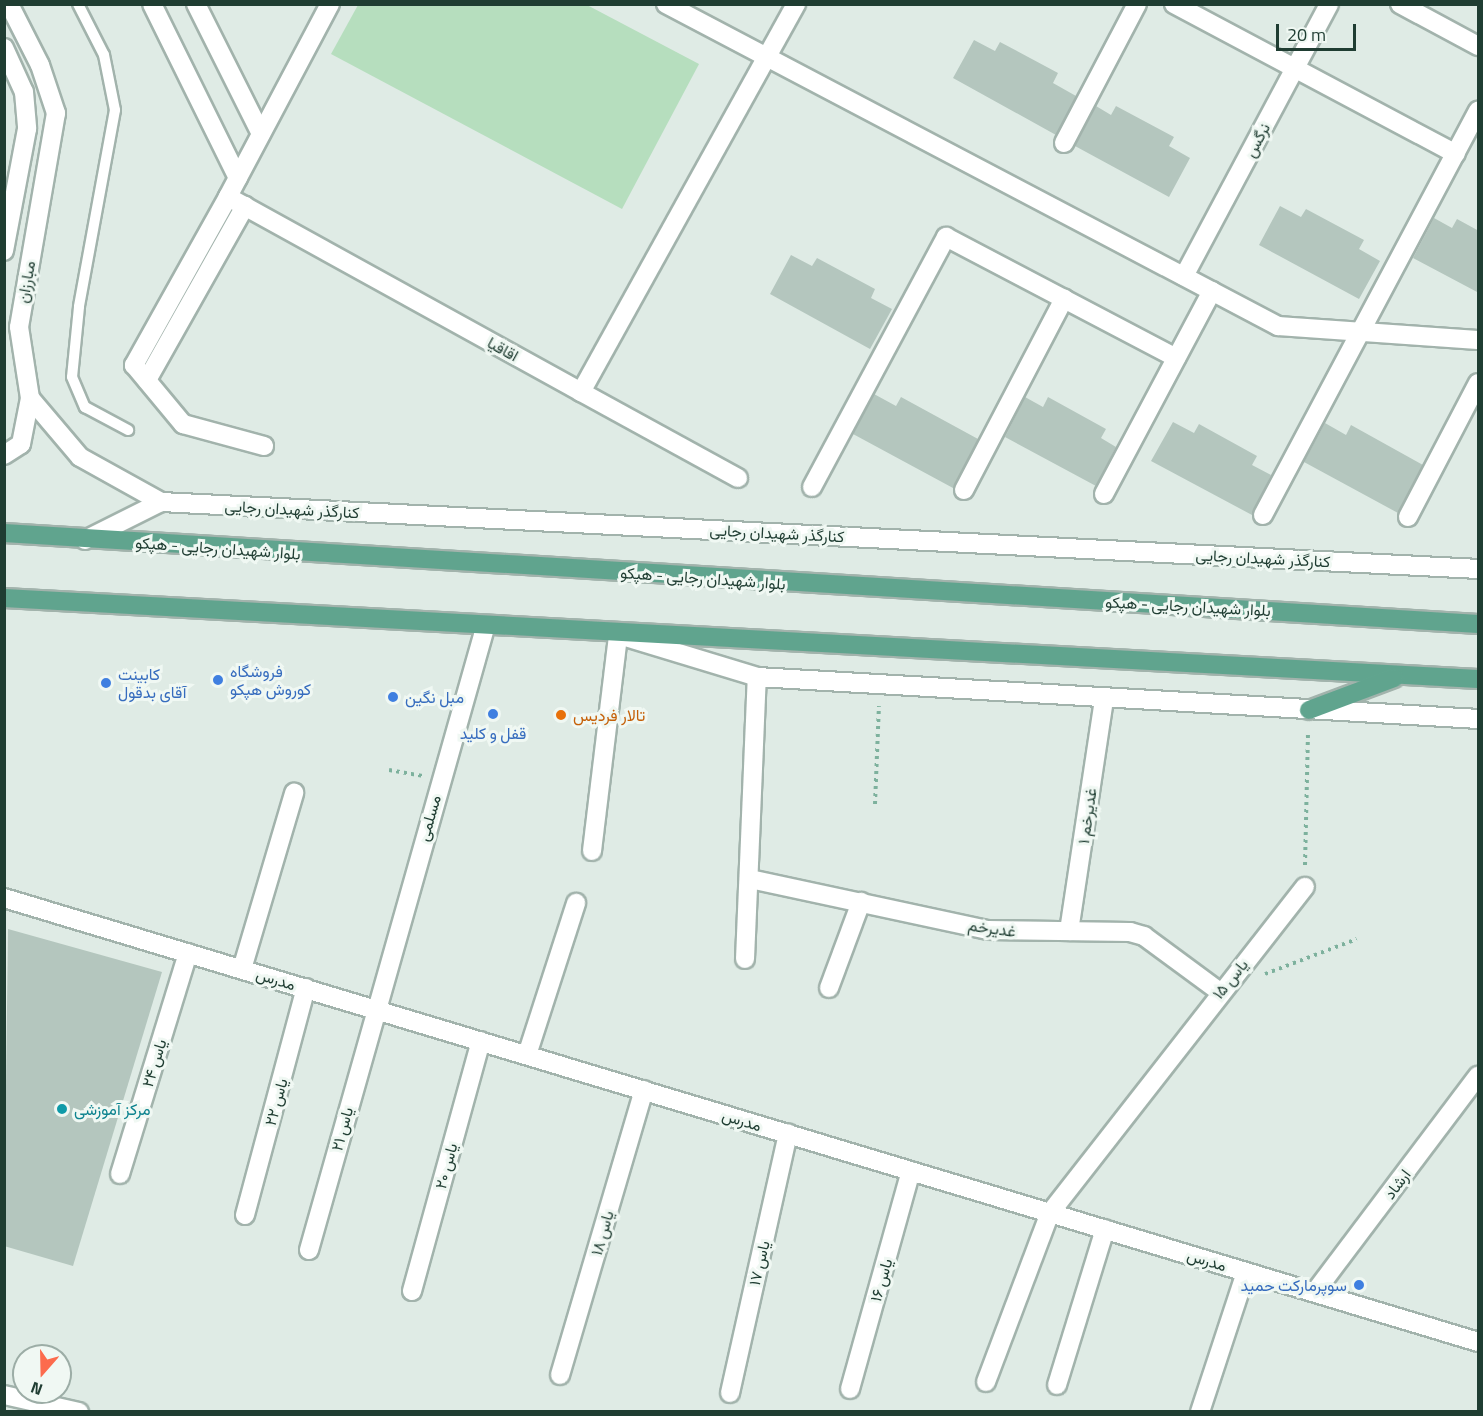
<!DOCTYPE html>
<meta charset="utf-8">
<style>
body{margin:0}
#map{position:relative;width:1483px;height:1416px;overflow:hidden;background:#dfebe5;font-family:"Titillium Web",Vazirmatn,sans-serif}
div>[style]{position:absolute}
.green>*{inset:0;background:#b6debe}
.building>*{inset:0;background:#b4c6be}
.path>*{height:4px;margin-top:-2px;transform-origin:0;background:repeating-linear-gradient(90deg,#7db19d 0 3px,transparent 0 7.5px)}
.roads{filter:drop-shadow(2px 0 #a2b3ac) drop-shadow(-2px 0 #a2b3ac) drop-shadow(0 2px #a2b3ac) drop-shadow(0 -2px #a2b3ac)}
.service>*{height:10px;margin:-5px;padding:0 5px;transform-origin:5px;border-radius:5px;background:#fff}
.minor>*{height:18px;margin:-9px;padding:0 9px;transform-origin:9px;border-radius:9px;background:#fff}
.tertiary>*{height:18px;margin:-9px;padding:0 9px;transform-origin:9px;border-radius:9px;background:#fff}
.secondary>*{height:18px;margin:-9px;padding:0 9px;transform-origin:9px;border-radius:9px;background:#fff}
.primary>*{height:18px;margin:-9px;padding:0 9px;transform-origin:9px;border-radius:9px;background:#60a48e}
.dots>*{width:16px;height:16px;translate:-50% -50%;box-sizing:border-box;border:3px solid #f0f8f3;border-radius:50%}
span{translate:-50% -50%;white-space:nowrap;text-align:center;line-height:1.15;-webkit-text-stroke:6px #f0f8f3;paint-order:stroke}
.street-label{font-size:16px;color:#1f3d32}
.shop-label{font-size:16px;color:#366cbe}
.left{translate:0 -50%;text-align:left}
.right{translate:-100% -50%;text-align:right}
.food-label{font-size:16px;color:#c56008}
.culture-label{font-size:16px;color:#0d838f}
.frame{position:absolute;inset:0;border:6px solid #1f3d32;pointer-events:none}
.north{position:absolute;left:12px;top:1344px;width:60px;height:60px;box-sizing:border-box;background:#f0f8f3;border:2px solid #9cada6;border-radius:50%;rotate:200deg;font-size:16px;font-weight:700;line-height:24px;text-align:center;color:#1f3d32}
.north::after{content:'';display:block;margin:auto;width:21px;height:27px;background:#fc6b4d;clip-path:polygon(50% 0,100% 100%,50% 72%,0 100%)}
.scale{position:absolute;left:1276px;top:24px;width:80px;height:27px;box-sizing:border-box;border:3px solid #1f3d32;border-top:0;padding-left:8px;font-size:18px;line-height:21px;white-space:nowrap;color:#1f3d32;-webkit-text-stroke:4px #f0f8f3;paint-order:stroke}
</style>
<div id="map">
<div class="green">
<i style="clip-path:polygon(587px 5px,699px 64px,622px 209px,331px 54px,358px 5px)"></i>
</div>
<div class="building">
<i style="clip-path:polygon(974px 40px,995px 51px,1000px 42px,1058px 73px,1053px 83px,1076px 96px,1056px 135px,953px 78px)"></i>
<i style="clip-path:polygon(1096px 106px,1111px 115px,1116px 106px,1174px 137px,1169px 146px,1190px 158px,1169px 197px,1075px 146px)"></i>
<i style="clip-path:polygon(1280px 206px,1301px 217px,1306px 209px,1364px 240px,1359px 249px,1380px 261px,1359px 299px,1259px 245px)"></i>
<i style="clip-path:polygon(1434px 218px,1452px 228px,1457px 219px,1479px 231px,1479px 293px,1413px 258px)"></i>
<i style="clip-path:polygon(791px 255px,812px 266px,817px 258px,875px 289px,871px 298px,892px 309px,870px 349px,770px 294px)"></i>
<i style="clip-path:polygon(874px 394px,896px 406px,901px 397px,978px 439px,953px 488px,853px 434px)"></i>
<i style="clip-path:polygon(1025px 397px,1043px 407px,1048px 397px,1106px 429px,1101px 438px,1116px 447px,1096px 486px,1005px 437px)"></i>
<i style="clip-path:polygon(1173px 422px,1194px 433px,1199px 424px,1257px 456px,1252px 465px,1271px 475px,1252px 515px,1151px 461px)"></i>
<i style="clip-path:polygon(1325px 423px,1346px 435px,1351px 425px,1423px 465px,1398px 513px,1304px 462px)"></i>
<i style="clip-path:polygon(8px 929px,162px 972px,73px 1266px,4px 1246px)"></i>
</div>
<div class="path">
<i style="left:389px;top:770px;width:34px;rotate:10deg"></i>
<i style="left:875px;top:804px;width:98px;rotate:-87.7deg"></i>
<i style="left:1305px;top:865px;width:133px;rotate:-88.7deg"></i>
<i style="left:1265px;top:974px;width:98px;rotate:-20.8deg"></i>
</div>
<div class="roads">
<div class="service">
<i style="left:78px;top:4px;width:57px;rotate:63deg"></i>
<i style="left:104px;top:55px;width:56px;rotate:78.7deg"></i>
<i style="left:115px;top:110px;width:200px;rotate:100.4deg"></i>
<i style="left:79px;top:307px;width:70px;rotate:95.7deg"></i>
<i style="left:72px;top:377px;width:33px;rotate:67deg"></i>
<i style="left:85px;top:407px;width:49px;rotate:28.1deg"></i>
</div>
<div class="minor">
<i style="left:152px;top:4px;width:194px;rotate:63.7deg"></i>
<i style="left:196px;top:4px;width:145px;rotate:63.4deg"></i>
<i style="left:666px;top:4px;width:692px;rotate:27.75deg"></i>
<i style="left:1278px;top:326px;width:200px;rotate:4deg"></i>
<i style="left:1174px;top:4px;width:319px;rotate:28deg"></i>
<i style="left:1064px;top:143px;width:157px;rotate:-62.3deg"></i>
<i style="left:228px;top:197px;width:193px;rotate:119.2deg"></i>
<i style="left:134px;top:365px;width:77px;rotate:50.3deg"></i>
<i style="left:183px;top:424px;width:84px;rotate:15.2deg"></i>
<i style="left:147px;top:380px;width:200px;rotate:-60.6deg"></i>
<i style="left:581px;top:392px;width:179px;rotate:28.7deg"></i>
<i style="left:812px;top:487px;width:284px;rotate:-61.8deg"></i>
<i style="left:946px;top:237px;width:260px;rotate:27.7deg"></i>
<i style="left:964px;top:490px;width:216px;rotate:-62.4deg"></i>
<i style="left:1104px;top:494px;width:230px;rotate:-62deg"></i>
<i style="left:1263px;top:515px;width:458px;rotate:-62deg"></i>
<i style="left:1408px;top:517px;width:151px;rotate:-62.4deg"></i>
<i style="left:592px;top:851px;width:218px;rotate:-83.1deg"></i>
<i style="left:750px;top:879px;width:243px;rotate:12.1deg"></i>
<i style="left:988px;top:930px;width:142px;rotate:0.8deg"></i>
<i style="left:1130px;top:932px;width:15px;rotate:16deg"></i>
<i style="left:1144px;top:936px;width:94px;rotate:36.4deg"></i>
<i style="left:1069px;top:931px;width:234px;rotate:-81.4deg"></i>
<i style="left:745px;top:959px;width:282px;rotate:-87.6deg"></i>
<i style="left:242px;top:969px;width:184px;rotate:-73.5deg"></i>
<i style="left:829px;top:988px;width:92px;rotate:-69.6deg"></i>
<i style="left:527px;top:1055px;width:160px;rotate:-72.1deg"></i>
<i style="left:120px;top:1174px;width:231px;rotate:-72.9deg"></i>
<i style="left:245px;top:1215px;width:235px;rotate:-75deg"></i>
<i style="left:309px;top:1250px;width:646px;rotate:-74.2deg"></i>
<i style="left:412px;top:1291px;width:259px;rotate:-74.6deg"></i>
<i style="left:1315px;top:1292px;width:271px;rotate:-53deg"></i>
<i style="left:560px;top:1375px;width:297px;rotate:-73.6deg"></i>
<i style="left:986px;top:1382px;width:181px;rotate:-69.3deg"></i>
<i style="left:1050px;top:1213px;width:414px;rotate:-52deg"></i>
<i style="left:1057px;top:1385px;width:163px;rotate:-72.9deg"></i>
<i style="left:850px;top:1389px;width:226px;rotate:-74.4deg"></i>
<i style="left:730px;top:1393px;width:266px;rotate:-77.4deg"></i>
<i style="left:4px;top:1395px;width:77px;rotate:12.8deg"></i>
<i style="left:1200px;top:1412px;width:147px;rotate:-71.8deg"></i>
</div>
<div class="tertiary">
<i style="left:9px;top:4px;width:68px;rotate:63.1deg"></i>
<i style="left:40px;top:65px;width:51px;rotate:71.6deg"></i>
<i style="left:56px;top:113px;width:217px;rotate:99.8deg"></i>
<i style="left:19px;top:327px;width:72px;rotate:81.2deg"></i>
<i style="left:30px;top:398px;width:77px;rotate:49.7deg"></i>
<i style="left:80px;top:457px;width:93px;rotate:29.1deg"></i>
<i style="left:330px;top:4px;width:218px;rotate:117.9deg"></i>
<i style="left:228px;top:197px;width:403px;rotate:28.9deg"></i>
<i style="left:581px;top:392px;width:444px;rotate:-61deg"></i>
<i style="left:1400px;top:4px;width:89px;rotate:28.3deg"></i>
<i style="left:4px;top:48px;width:48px;rotate:65.6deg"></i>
<i style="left:24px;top:92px;width:37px;rotate:85deg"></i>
<i style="left:27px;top:129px;width:124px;rotate:100.7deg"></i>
<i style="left:1184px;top:276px;width:308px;rotate:-61.9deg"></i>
<i style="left:4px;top:455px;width:20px;rotate:-33deg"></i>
<i style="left:21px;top:444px;width:47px;rotate:-78.9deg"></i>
<i style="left:4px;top:898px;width:1539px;rotate:16.76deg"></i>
</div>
<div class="secondary">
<i style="left:85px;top:540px;width:85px;rotate:-26.6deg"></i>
<i style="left:161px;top:502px;width:1319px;rotate:2.91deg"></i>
<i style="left:619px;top:635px;width:144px;rotate:16.9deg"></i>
<i style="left:757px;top:677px;width:722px;rotate:3.33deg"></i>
</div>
<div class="primary">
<i style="left:4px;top:533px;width:1477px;rotate:3.53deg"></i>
<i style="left:4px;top:598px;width:1476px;rotate:3.15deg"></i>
<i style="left:1309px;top:710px;width:91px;rotate:-20.6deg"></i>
</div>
</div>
<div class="dots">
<i style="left:218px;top:680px;background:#3f7fe0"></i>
<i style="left:106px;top:683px;background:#3f7fe0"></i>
<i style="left:393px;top:697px;background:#3f7fe0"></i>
<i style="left:493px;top:714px;background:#3f7fe0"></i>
<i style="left:561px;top:715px;background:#e8710a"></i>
<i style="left:62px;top:1109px;background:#0f9aa8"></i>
<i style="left:1359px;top:1285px;background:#3f7fe0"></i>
</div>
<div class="street-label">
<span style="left:1257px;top:140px;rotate:-62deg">نرگس</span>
<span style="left:26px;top:282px;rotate:-80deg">مبارزان</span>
<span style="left:503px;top:349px;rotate:29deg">اقاقیا</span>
<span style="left:292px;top:509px;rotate:3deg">کنارگذر شهیدان رجایی</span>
<span style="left:777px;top:533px;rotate:3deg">کنارگذر شهیدان رجایی</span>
<span style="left:218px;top:548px;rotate:4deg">بلوار شهیدان رجایی - هپکو</span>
<span style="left:1263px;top:558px;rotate:3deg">کنارگذر شهیدان رجایی</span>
<span style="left:703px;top:578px;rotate:4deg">بلوار شهیدان رجایی - هپکو</span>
<span style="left:1188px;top:606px;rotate:3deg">بلوار شهیدان رجایی - هپکو</span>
<span style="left:1087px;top:816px;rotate:-82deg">غدیرخم ۱</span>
<span style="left:429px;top:818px;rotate:-74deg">مسلمی</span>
<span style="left:992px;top:928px;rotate:8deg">غدیرخم</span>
<span style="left:276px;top:979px;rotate:17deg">مدرس</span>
<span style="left:1230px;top:979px;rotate:-51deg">یاس ۱۵</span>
<span style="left:154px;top:1063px;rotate:-73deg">یاس ۲۴</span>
<span style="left:276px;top:1102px;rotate:-75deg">یاس ۲۲</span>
<span style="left:742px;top:1120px;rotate:17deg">مدرس</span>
<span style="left:342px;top:1129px;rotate:-75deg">یاس ۲۱</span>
<span style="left:446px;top:1166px;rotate:-75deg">یاس ۲۰</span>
<span style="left:1397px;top:1184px;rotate:-53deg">ارشاد</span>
<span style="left:602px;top:1233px;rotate:-74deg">یاس ۱۸</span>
<span style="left:1207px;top:1260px;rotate:17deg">مدرس</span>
<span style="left:759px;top:1263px;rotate:-77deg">یاس ۱۷</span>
<span style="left:881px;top:1280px;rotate:-74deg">یاس ۱۶</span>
</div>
<div class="shop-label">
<span class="left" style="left:230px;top:680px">فروشگاه<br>کوروش هپکو</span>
<span class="left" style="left:118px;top:683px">کابینت<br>آقای بدقول</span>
<span class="left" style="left:405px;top:697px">مبل نگین</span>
<span style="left:493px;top:733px">قفل و کلید</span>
<span class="right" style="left:1347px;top:1285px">سوپرمارکت حمید</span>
</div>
<div class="food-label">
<span class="left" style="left:573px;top:715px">تالار فردیس</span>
</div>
<div class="culture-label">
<span class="left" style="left:74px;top:1109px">مرکز آموزشی</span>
</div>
<div class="frame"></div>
<div class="north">N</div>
<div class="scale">20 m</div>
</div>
